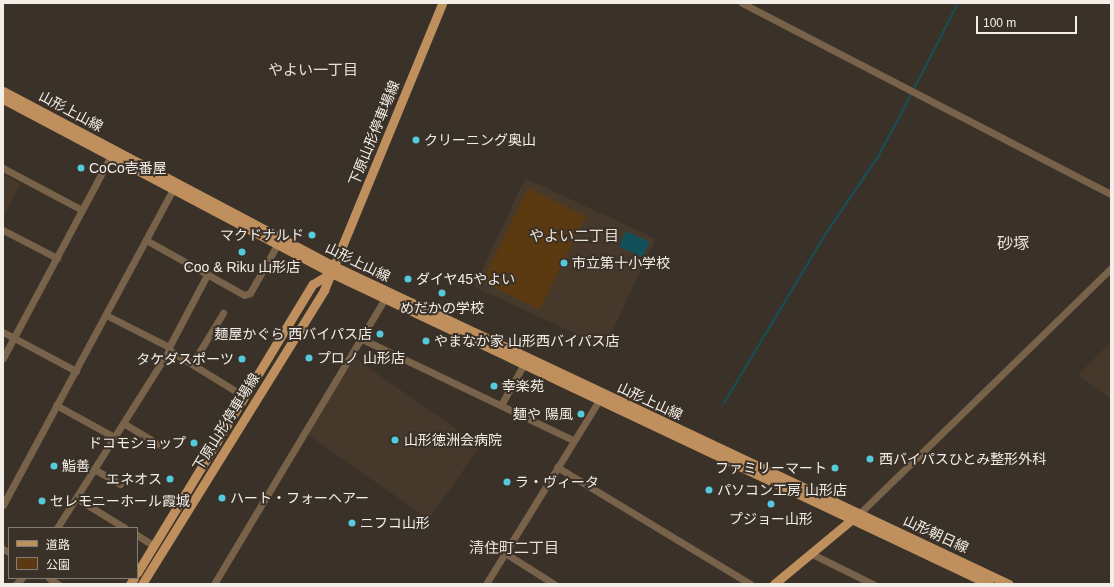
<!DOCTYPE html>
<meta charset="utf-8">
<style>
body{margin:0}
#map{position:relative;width:1114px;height:587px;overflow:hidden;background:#3a3128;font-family:Helvetica,"Noto Sans JP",sans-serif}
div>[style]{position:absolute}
.built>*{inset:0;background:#46382a;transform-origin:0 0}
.green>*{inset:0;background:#5c3a11;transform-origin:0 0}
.water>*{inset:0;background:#13515a;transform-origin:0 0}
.stream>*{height:2px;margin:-1px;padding:0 1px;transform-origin:1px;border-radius:1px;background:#13515a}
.minor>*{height:7px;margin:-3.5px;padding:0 3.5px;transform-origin:3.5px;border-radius:3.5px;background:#79624a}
.major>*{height:9px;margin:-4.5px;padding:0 4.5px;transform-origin:4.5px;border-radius:4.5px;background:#bf905d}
.dots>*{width:11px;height:11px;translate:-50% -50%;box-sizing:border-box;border:2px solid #3a3128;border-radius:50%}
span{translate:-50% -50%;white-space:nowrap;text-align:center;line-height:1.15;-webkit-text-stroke:4px #3a3128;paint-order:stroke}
.street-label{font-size:14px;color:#f3eee8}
.poi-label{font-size:14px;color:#f3eee8}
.left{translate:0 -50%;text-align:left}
.right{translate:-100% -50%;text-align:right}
.neighbourhood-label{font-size:15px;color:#ebe0d4}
.quarter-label{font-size:16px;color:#ebe0d4}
.frame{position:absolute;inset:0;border:4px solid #f3eee8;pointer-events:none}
.legend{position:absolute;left:8px;top:527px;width:130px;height:52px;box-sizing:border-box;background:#3a3128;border:1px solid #847d75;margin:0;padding:5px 7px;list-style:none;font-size:12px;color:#f3eee8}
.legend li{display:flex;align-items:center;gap:8px;height:20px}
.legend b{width:20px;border:1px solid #847d75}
.scale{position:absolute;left:976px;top:16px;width:101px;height:18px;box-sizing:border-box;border:2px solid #f3eee8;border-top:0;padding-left:5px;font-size:12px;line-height:14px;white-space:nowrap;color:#f3eee8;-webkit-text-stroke:3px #3a3128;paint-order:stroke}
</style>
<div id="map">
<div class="built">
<i style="clip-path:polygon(3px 174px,21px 184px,3px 218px)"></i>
<i style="left:525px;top:178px;width:144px;height:120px;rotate:25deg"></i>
<i style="clip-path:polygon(1111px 342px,1111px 399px,1078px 375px)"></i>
<i style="left:355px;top:358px;width:153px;height:90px;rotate:35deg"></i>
</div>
<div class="green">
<i style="left:528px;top:188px;width:64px;height:104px;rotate:26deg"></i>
</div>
<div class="water">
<i style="left:626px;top:231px;width:26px;height:17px;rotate:25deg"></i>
</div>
<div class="stream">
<i style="left:914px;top:89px;width:97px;rotate:-62.9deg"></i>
<i style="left:724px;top:403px;width:192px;rotate:-59deg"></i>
<i style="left:823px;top:238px;width:100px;rotate:-56deg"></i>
<i style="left:879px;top:155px;width:70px;rotate:-62deg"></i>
</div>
<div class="minor">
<i style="left:742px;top:3px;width:416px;rotate:27.4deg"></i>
<i style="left:3px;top:168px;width:89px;rotate:28deg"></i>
<i style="left:3px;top:230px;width:61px;rotate:27.4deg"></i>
<i style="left:146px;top:240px;width:112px;rotate:29.3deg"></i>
<i style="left:244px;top:295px;width:6px;rotate:-18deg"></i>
<i style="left:250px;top:293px;width:55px;rotate:-60.6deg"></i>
<i style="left:106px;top:315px;width:71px;rotate:26.9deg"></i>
<i style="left:3px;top:332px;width:83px;rotate:28.1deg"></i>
<i style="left:362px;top:339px;width:234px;rotate:25.6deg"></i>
<i style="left:169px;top:350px;width:89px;rotate:31.7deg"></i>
<i style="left:3px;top:358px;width:229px;rotate:-61.9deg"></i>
<i style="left:192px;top:364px;width:60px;rotate:-58.7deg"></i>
<i style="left:56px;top:405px;width:66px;rotate:28.9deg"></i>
<i style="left:501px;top:405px;width:47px;rotate:-60.7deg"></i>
<i style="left:123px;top:423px;width:43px;rotate:30.7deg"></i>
<i style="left:557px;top:467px;width:226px;rotate:31.2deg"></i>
<i style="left:94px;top:469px;width:30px;rotate:30deg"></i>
<i style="left:76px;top:498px;width:57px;rotate:31.5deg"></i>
<i style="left:3px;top:505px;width:359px;rotate:-61.7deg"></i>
<i style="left:859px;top:514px;width:352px;rotate:-44.3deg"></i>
<i style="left:57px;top:528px;width:210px;rotate:-57.8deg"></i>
<i style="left:169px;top:350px;width:3px;rotate:-90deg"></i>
<i style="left:169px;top:347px;width:81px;rotate:-62.2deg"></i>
<i style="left:137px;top:535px;width:20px;rotate:33deg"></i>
<i style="left:3px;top:549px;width:7px;rotate:27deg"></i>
<i style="left:505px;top:553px;width:58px;rotate:32.3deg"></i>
<i style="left:812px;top:554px;width:68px;rotate:26.2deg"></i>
<i style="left:49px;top:578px;width:11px;rotate:34deg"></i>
<i style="left:16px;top:584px;width:8px;rotate:-45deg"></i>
<i style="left:214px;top:584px;width:333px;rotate:-59.1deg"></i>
<i style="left:486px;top:584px;width:216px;rotate:-58.4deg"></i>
</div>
<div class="major">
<i style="left:3px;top:91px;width:374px;rotate:27.9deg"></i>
<i style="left:334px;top:266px;width:746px;rotate:25.23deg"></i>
<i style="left:3px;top:99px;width:371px;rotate:27.9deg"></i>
<i style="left:331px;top:273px;width:728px;rotate:25.3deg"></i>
<i style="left:137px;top:573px;width:338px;rotate:-58.7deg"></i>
<i style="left:313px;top:284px;width:21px;rotate:-31deg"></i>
<i style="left:130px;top:584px;width:7px;rotate:-56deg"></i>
<i style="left:142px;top:584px;width:346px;rotate:-58.2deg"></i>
<i style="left:324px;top:290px;width:310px;rotate:-67.6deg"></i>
<i style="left:774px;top:584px;width:107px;rotate:-39.7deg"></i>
</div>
<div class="dots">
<i style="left:416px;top:140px;background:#54cadd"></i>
<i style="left:81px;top:168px;background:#54cadd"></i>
<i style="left:312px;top:235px;background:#54cadd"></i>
<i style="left:242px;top:252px;background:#54cadd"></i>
<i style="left:564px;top:263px;background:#54cadd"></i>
<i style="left:408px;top:279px;background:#54cadd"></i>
<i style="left:442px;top:293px;background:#54cadd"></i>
<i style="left:380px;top:334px;background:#54cadd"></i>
<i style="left:426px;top:341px;background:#54cadd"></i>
<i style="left:309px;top:358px;background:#54cadd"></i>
<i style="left:242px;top:359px;background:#54cadd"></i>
<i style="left:494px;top:386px;background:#54cadd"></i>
<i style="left:581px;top:414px;background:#54cadd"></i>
<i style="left:395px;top:440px;background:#54cadd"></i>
<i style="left:194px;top:443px;background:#54cadd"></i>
<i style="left:870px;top:459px;background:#54cadd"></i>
<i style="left:54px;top:466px;background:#54cadd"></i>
<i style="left:835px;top:468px;background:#54cadd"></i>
<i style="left:170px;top:479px;background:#54cadd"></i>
<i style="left:507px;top:482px;background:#54cadd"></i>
<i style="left:709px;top:490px;background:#54cadd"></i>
<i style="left:222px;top:498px;background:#54cadd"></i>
<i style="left:42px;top:501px;background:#54cadd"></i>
<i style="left:771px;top:504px;background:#54cadd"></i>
<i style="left:352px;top:523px;background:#54cadd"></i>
</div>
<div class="street-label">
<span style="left:71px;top:111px;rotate:28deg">山形上山線</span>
<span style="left:374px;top:133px;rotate:-68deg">下原山形停車場線</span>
<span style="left:358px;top:262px;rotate:26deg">山形上山線</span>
<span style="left:650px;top:401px;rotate:25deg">山形上山線</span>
<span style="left:226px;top:422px;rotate:-58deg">下原山形停車場線</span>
<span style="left:936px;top:534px;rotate:25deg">山形朝日線</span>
</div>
<div class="poi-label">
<span class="left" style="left:424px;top:140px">クリーニング奥山</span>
<span class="left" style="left:89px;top:168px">CoCo壱番屋</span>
<span class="right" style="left:304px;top:235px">マクドナルド</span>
<span class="left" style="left:572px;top:263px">市立第十小学校</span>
<span style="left:242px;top:267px">Coo &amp; Riku 山形店</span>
<span class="left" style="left:416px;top:279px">ダイヤ45やよい</span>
<span style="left:442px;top:308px">めだかの学校</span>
<span class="right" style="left:372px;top:334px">麺屋かぐら 西バイパス店</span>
<span class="left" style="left:434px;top:341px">やまなか家 山形西バイパス店</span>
<span class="left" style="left:317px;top:358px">プロノ 山形店</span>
<span class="right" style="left:234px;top:359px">タケダスポーツ</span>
<span class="left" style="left:502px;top:386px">幸楽苑</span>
<span class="right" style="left:573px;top:414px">麺や 陽風</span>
<span class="left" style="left:404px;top:440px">山形徳洲会病院</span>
<span class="right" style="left:186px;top:443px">ドコモショップ</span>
<span class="left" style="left:879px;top:459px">西バイパスひとみ整形外科</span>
<span class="left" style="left:62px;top:466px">鮨善</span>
<span class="right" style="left:827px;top:468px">ファミリーマート</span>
<span class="right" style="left:162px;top:479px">エネオス</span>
<span class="left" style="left:515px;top:482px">ラ・ヴィータ</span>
<span class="left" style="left:717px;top:490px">パソコン工房 山形店</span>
<span class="left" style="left:230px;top:498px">ハート・フォーヘアー</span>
<span class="left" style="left:50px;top:501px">セレモニーホール霞城</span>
<span style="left:771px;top:519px">プジョー山形</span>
<span class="left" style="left:360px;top:523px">ニフコ山形</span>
</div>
<div class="neighbourhood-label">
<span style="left:313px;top:70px">やよい一丁目</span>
<span style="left:574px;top:236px">やよい二丁目</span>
<span style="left:514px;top:548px">清住町二丁目</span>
</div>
<div class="quarter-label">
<span style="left:1013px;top:244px">砂塚</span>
</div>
<div class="frame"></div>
<ul class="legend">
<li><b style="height:5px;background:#bf905d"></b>道路</li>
<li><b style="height:11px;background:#5c3a11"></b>公園</li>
</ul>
<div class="scale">100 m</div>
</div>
